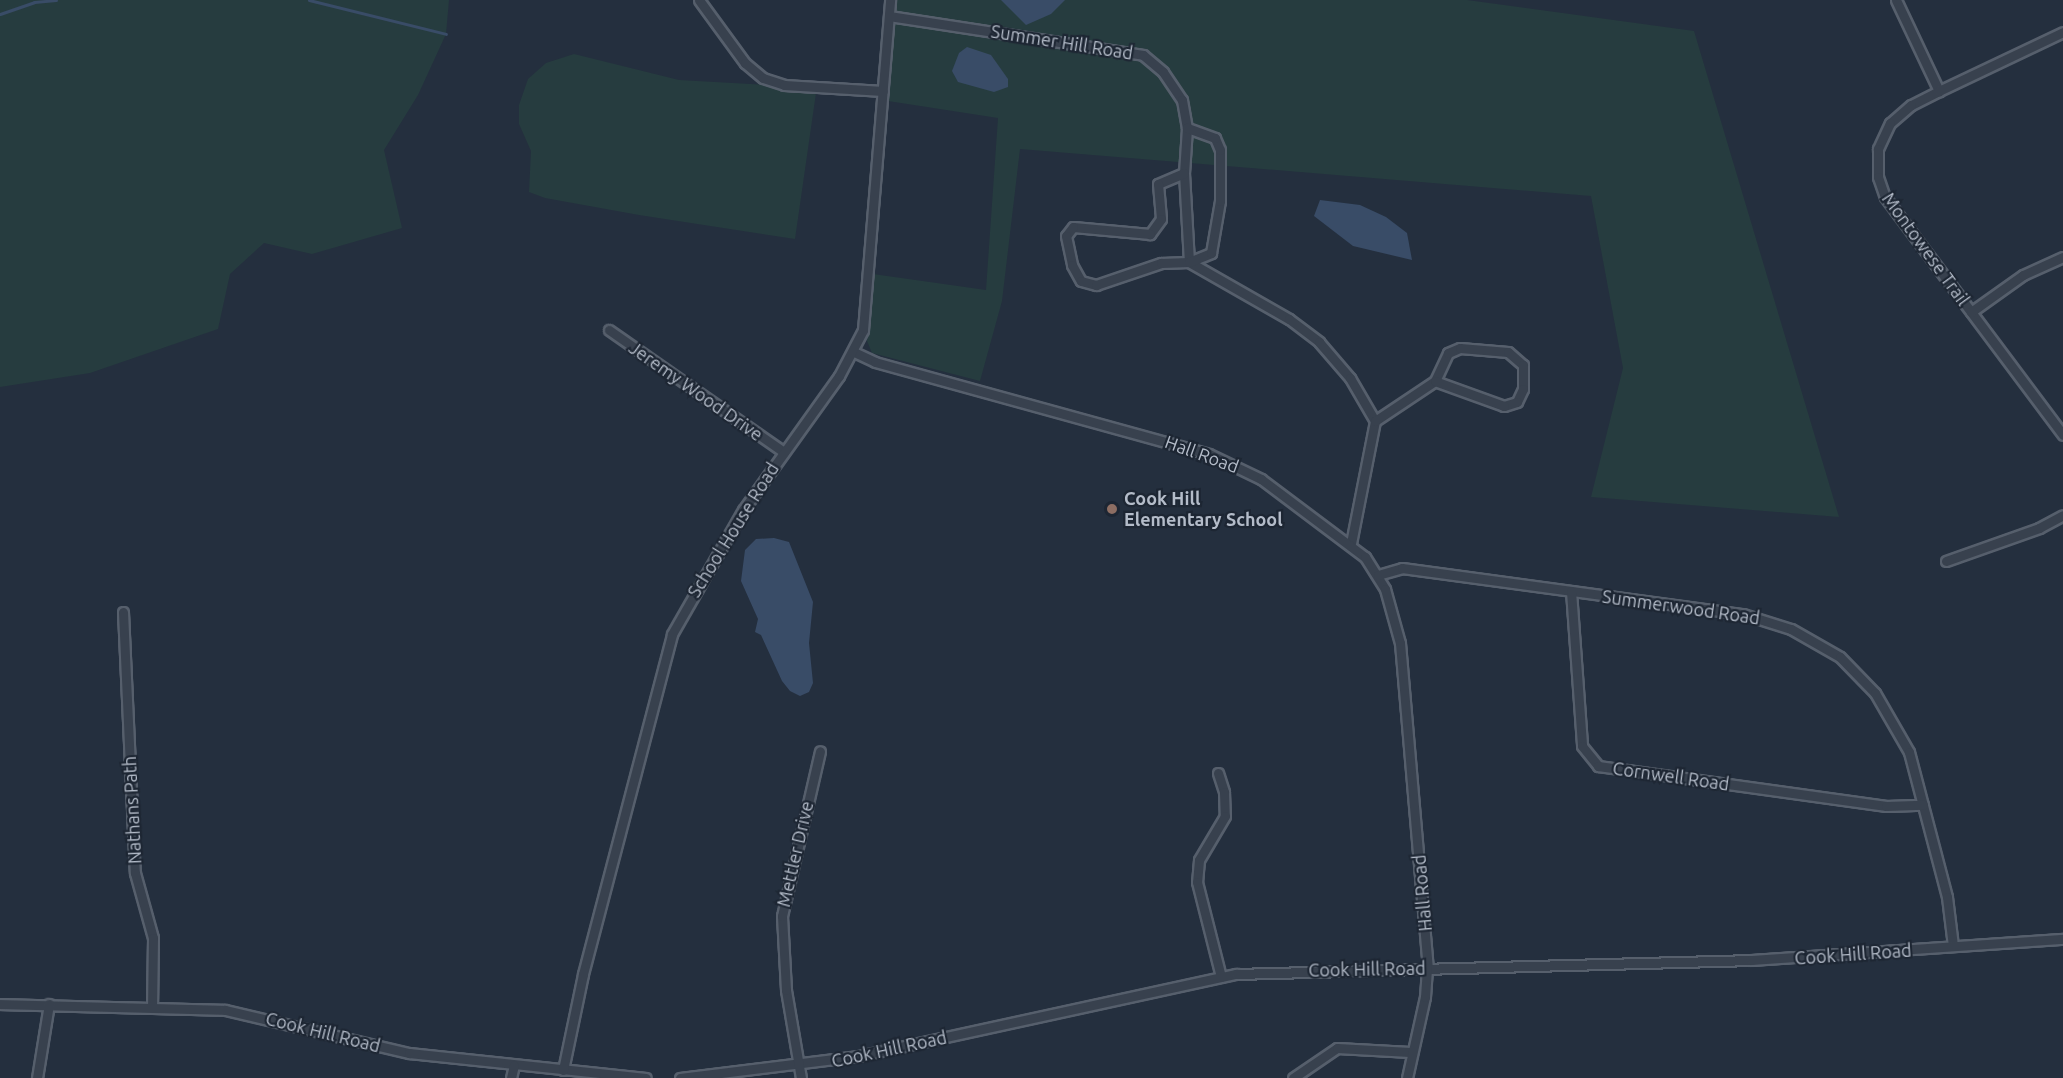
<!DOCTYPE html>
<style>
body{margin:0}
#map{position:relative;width:2063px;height:1078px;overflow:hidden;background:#242f3e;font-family:Ubuntu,sans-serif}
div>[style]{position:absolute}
.green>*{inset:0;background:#263c3f}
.water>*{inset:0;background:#394c67}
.stream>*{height:3px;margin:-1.5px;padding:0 1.5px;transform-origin:1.5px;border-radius:1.5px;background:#394c67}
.roads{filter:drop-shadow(2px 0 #565f6c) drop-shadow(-2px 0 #565f6c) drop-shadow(0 2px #565f6c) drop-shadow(0 -2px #565f6c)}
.minor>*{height:9px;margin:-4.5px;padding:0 4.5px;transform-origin:4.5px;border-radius:4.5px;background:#38414e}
.dots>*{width:16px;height:16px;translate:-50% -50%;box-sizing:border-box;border:3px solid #1d2633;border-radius:50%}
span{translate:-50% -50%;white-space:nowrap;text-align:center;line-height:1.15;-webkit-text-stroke:4.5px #1d2633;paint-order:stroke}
.street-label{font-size:18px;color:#b4bcc9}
.poi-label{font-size:18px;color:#b4bcc9;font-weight:700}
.left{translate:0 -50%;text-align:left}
</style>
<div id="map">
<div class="green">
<i style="clip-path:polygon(0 0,449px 0,446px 34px,418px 95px,384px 150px,402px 228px,312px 254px,264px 243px,230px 274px,218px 329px,90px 373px,0 387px)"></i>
<i style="clip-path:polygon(896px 0,1467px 0,1694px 31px,1839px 517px,1591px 497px,1623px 368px,1591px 196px,1020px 149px,1002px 301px,980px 381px,872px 353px,867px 341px,873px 274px,986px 290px,998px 118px,888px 101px)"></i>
<i style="clip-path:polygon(574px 54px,679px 80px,767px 85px,816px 93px,795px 239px,639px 215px,545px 198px,529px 192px,531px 151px,519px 124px,519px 105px,528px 79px,546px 63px)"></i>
</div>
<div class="water">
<i style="clip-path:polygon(1001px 0,1065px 0,1051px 14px,1026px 25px)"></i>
<i style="clip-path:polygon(967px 47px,991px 55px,1008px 79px,1008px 87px,994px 92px,958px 82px,952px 71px,959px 53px)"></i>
<i style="clip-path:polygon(1320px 200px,1360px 205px,1386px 217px,1407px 233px,1412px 260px,1353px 246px,1314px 216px)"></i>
<i style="clip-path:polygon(774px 538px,789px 542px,813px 602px,809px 643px,813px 683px,809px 692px,800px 696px,790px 691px,782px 681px,761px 635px,755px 632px,758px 619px,741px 581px,745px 550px,756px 539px)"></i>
</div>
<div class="stream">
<i style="left:309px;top:0;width:141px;rotate:13.9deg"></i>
<i style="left:0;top:14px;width:36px;rotate:-19deg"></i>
<i style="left:34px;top:2px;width:22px;rotate:-5deg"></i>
</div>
<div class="roads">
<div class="minor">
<i style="left:699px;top:0;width:78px;rotate:53.9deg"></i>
<i style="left:745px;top:63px;width:23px;rotate:40deg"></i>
<i style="left:763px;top:78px;width:22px;rotate:18deg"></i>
<i style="left:784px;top:85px;width:99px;rotate:3.5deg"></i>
<i style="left:1896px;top:0;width:101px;rotate:64.7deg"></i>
<i style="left:1939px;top:91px;width:31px;rotate:153deg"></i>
<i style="left:1911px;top:105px;width:28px;rotate:139deg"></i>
<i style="left:1890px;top:123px;width:29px;rotate:115deg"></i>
<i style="left:1878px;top:149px;width:28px;rotate:90deg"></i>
<i style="left:1878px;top:177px;width:21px;rotate:71deg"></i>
<i style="left:1885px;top:197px;width:297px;rotate:53.2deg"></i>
<i style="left:889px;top:16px;width:257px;rotate:8.7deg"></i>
<i style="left:1143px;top:55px;width:26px;rotate:40deg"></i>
<i style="left:1163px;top:72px;width:34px;rotate:56deg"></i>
<i style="left:1182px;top:100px;width:28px;rotate:80deg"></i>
<i style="left:1187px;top:128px;width:45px;rotate:93.8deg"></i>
<i style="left:1184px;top:173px;width:89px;rotate:86.8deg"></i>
<i style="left:1189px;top:262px;width:115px;rotate:29.7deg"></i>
<i style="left:1289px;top:319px;width:38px;rotate:37deg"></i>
<i style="left:1319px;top:342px;width:48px;rotate:49.3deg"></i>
<i style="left:1350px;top:378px;width:50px;rotate:59.8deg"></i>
<i style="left:1375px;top:421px;width:124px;rotate:101.1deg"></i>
<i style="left:1939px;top:91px;width:137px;rotate:-25.4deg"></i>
<i style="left:1184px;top:173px;width:28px;rotate:157deg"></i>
<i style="left:1158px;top:184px;width:35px;rotate:85deg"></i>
<i style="left:1161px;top:219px;width:19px;rotate:126deg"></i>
<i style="left:1150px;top:234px;width:77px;rotate:-174.8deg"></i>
<i style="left:1073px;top:227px;width:11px;rotate:128deg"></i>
<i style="left:1066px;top:236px;width:30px;rotate:78deg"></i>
<i style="left:1072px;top:265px;width:18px;rotate:61deg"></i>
<i style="left:1081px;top:281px;width:16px;rotate:15deg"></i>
<i style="left:1096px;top:285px;width:69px;rotate:-18.7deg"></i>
<i style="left:1161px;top:263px;width:28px;rotate:-2deg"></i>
<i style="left:1189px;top:262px;width:24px;rotate:-22deg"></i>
<i style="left:1211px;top:253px;width:53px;rotate:-80.2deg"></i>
<i style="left:1220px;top:201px;width:51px;rotate:-90deg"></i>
<i style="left:1220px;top:150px;width:13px;rotate:-113deg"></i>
<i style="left:1215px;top:138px;width:30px;rotate:-160deg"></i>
<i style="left:1971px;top:312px;width:64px;rotate:-35.4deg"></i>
<i style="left:2023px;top:275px;width:44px;rotate:-24.2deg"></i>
<i style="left:609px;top:330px;width:213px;rotate:34.9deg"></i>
<i style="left:854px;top:352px;width:23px;rotate:25deg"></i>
<i style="left:875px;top:362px;width:346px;rotate:15.4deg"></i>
<i style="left:1209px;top:454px;width:58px;rotate:25.7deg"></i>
<i style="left:1261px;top:479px;width:130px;rotate:36.9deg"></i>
<i style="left:1365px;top:557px;width:38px;rotate:58deg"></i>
<i style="left:1385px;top:589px;width:56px;rotate:74.5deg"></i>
<i style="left:1400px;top:643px;width:326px;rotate:85.1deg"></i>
<i style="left:1375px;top:421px;width:72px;rotate:-33.7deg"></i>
<i style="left:1435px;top:381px;width:31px;rotate:-65deg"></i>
<i style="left:1448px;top:353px;width:13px;rotate:-23deg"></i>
<i style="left:1460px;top:348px;width:48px;rotate:4.8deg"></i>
<i style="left:1508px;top:352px;width:20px;rotate:41deg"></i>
<i style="left:1523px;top:365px;width:24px;rotate:90deg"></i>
<i style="left:1523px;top:389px;width:14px;rotate:115deg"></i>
<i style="left:1517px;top:402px;width:14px;rotate:163deg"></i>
<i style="left:1504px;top:406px;width:73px;rotate:-160.1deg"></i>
<i style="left:1946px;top:561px;width:99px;rotate:-19.5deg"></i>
<i style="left:2039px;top:528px;width:27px;rotate:-28deg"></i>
<i style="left:1378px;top:575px;width:25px;rotate:-16deg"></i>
<i style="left:1402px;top:568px;width:344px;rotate:7.7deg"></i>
<i style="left:1743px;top:614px;width:50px;rotate:17.4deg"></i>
<i style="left:1791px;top:629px;width:56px;rotate:29.7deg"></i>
<i style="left:1840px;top:657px;width:50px;rotate:45.8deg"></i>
<i style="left:1875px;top:693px;width:68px;rotate:60deg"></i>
<i style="left:1909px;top:752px;width:150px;rotate:75.3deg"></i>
<i style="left:1947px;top:897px;width:49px;rotate:83deg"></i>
<i style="left:1571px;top:591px;width:155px;rotate:85.9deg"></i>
<i style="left:1582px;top:746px;width:26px;rotate:51deg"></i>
<i style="left:1598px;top:766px;width:291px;rotate:7.9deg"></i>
<i style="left:1886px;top:806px;width:37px;rotate:-2deg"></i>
<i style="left:123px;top:612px;width:261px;rotate:87.4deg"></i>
<i style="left:135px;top:873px;width:67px;rotate:74.5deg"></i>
<i style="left:153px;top:938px;width:68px;rotate:90.8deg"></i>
<i style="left:1218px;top:773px;width:20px;rotate:72deg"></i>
<i style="left:1224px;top:792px;width:24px;rotate:88deg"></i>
<i style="left:1225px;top:816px;width:51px;rotate:120.6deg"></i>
<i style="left:1199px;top:860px;width:22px;rotate:95deg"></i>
<i style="left:1197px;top:882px;width:98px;rotate:75.8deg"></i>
<i style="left:0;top:1004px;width:225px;rotate:1.5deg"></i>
<i style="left:225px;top:1010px;width:189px;rotate:13.2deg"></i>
<i style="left:409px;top:1053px;width:238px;rotate:6deg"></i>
<i style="left:563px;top:1070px;width:98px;rotate:-78.2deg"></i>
<i style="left:583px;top:974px;width:351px;rotate:-75.3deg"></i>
<i style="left:672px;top:634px;width:143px;rotate:-60.2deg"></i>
<i style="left:743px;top:510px;width:165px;rotate:-54.4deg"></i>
<i style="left:839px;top:376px;width:52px;rotate:-62.4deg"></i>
<i style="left:863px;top:330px;width:331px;rotate:-85.3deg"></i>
<i style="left:37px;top:1078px;width:75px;rotate:-80.8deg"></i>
<i style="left:511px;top:1078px;width:13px;rotate:-77deg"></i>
<i style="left:680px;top:1078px;width:180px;rotate:-7deg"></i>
<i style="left:859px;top:1056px;width:386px;rotate:-12.3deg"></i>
<i style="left:1236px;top:974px;width:516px;rotate:-1.55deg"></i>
<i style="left:1752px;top:960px;width:312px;rotate:-3.9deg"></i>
<i style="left:801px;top:1078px;width:89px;rotate:-99.7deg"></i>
<i style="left:786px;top:990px;width:74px;rotate:-93.1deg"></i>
<i style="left:782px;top:916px;width:169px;rotate:-77deg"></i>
<i style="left:1293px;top:1078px;width:53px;rotate:-34.3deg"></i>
<i style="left:1337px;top:1048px;width:73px;rotate:3.1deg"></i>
<i style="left:1407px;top:1078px;width:83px;rotate:-77.5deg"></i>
<i style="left:1425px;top:997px;width:29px;rotate:-86deg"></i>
</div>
</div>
<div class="dots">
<i style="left:1112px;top:509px;background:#8d6e63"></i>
</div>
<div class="street-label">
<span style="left:1062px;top:42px;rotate:9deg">Summer Hill Road</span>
<span style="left:1926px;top:249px;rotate:54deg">Montowese Trail</span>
<span style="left:696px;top:391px;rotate:35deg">Jeremy Wood Drive</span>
<span style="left:1202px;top:454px;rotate:20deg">Hall Road</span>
<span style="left:733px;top:530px;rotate:-58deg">School House Road</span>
<span style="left:1681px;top:607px;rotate:8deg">Summerwood Road</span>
<span style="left:1671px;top:776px;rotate:8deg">Cornwell Road</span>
<span style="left:132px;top:810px;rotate:-93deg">Nathans Path</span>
<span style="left:795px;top:854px;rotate:-77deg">Mettler Drive</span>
<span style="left:1422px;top:893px;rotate:-95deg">Hall Road</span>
<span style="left:1853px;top:954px;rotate:-4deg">Cook Hill Road</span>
<span style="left:1367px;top:969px;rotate:-1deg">Cook Hill Road</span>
<span style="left:323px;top:1032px;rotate:14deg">Cook Hill Road</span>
<span style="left:889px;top:1049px;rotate:-12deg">Cook Hill Road</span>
</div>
<div class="poi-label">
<span class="left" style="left:1124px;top:509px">Cook Hill<br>Elementary School</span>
</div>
</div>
